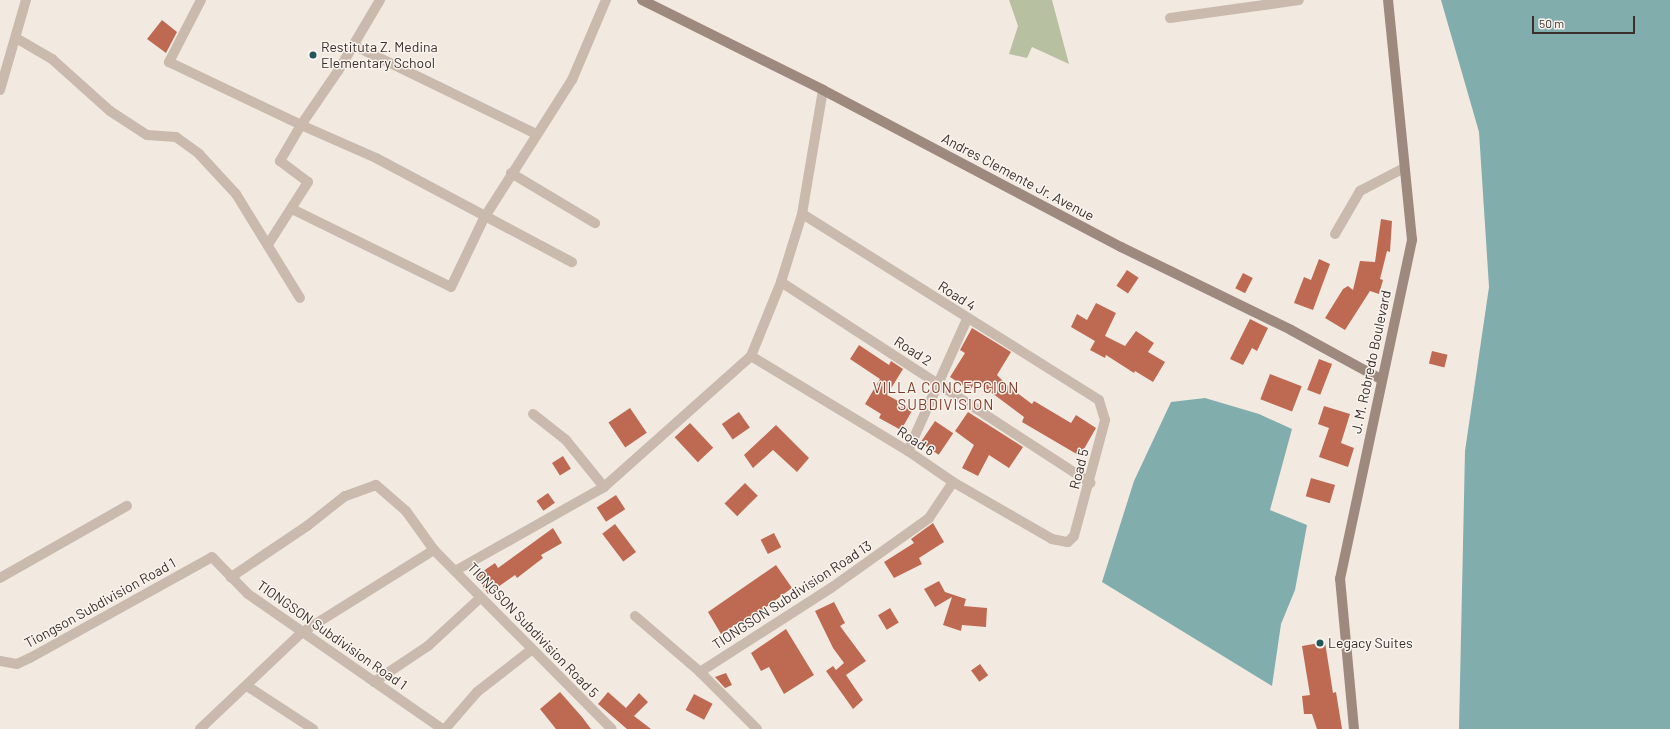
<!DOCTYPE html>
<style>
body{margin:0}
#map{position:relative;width:1670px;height:729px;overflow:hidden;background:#f2eae1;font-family:Barlow,sans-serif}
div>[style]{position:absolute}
.green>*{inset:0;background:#b7c1a2}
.water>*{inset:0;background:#82adad}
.building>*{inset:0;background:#be6a53;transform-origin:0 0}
.minor>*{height:10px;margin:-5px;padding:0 5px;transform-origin:5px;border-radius:5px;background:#cabaae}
.secondary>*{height:10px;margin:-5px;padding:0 5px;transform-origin:5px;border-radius:5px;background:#9e897f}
.dots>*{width:11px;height:11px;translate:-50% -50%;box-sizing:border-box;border:2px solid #faf4ee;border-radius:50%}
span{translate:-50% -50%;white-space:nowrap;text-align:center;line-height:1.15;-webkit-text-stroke:3px #faf4ee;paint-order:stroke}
.poi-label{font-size:14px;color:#392f2c}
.left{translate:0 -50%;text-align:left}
.street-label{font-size:14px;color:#392f2c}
.neighbourhood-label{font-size:15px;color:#833c2a;letter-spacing:1px}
.scale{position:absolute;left:1532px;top:16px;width:103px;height:18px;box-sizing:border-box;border:2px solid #392f2c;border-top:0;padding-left:5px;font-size:12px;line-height:14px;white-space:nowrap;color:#392f2c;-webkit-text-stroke:3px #faf4ee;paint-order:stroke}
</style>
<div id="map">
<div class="green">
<i style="clip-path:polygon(1009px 0,1052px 0,1069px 64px,1032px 47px,1027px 58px,1009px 54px,1018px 26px)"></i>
</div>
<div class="water">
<i style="clip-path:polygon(1441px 0,1670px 0,1670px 729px,1459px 729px,1465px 451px,1489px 287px,1479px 132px)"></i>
<i style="clip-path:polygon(1205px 398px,1259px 414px,1292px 429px,1270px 510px,1307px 525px,1295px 590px,1281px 624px,1272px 686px,1102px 582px,1134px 481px,1171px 402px)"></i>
</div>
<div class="building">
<i style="clip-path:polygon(162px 20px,177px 32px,166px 53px,147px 39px)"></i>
<i style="clip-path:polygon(1381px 219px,1392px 221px,1390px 252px,1387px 251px,1380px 279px,1383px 280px,1379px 294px,1370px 291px,1345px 330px,1325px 318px,1343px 289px,1348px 286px,1353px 290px,1360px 261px,1375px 262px)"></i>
<i style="clip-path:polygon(1319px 259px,1330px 264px,1313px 310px,1294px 303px,1304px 277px,1311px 280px)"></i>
<i style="left:1127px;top:270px;width:14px;height:19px;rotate:34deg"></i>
<i style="left:1243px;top:273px;width:11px;height:17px;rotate:27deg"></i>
<i style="clip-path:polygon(1096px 303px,1116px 313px,1105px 336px,1125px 346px,1136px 331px,1154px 343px,1148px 352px,1165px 362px,1153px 382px,1135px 371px,1134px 373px,1106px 355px,1105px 358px,1090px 350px,1095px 341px,1071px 327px,1077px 314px,1087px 320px)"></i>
<i style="clip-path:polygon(1250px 319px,1268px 328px,1257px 351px,1252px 348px,1243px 365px,1230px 359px)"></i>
<i style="clip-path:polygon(972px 328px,1011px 352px,997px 375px,1008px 386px,1032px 404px,1034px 401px,1071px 423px,1076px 415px,1096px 428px,1080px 456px,1022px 422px,1024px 417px,976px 381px,970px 390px,950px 377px,965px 353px,960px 350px)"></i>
<i style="clip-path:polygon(859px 345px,889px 365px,891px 361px,903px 369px,887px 395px,913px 409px,901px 430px,879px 418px,881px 414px,865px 404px,880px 379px,850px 359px)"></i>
<i style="left:1432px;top:351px;width:16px;height:13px;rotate:14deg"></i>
<i style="left:1319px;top:359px;width:14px;height:33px;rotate:21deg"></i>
<i style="left:1270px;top:374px;width:34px;height:27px;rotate:21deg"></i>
<i style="clip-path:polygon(1324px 406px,1350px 414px,1341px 443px,1354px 448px,1348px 467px,1319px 457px,1329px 428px,1318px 424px)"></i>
<i style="left:630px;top:408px;width:30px;height:26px;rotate:56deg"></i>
<i style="left:739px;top:412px;width:19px;height:21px;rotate:55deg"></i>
<i style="clip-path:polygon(968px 412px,1023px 447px,1009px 468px,989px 455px,978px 476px,962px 468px,974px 445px,955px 431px)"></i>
<i style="left:935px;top:421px;width:22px;height:26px;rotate:34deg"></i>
<i style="left:690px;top:423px;width:34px;height:21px;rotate:47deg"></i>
<i style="clip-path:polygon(776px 425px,809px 458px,797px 472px,773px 450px,753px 468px,744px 455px)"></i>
<i style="left:563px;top:456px;width:15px;height:13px;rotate:58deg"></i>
<i style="left:1311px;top:478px;width:25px;height:19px;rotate:16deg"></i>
<i style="left:745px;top:483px;width:18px;height:29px;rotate:45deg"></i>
<i style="left:548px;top:493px;width:12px;height:14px;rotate:55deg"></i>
<i style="left:616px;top:495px;width:17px;height:23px;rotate:57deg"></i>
<i style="clip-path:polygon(933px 523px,944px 542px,919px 558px,922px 564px,894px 578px,884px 562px,914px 543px,911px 539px)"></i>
<i style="left:615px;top:524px;width:35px;height:16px;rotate:53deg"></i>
<i style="clip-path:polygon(553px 528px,562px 543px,541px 555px,543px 558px,517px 578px,515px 575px,488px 594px,476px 576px,495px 563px,498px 568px)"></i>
<i style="left:774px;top:533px;width:16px;height:15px;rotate:63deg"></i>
<i style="clip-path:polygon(776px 565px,792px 588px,743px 624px,741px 621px,721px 634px,708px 612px)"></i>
<i style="clip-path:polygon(939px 581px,945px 592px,966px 599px,964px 606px,987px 608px,986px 627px,962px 625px,961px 631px,943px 625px,952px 597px,935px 607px,924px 589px)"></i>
<i style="clip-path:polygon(834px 602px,845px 623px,840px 626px,866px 661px,846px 675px,863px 700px,853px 709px,826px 671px,833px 666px,836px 670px,844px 663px,833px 648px,815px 611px)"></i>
<i style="left:890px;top:608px;width:17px;height:14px;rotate:59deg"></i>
<i style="clip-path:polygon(786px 629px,814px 675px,784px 694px,769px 667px,761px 671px,751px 653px)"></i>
<i style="clip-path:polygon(1325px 642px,1333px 693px,1336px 692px,1342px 729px,1317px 729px,1312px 714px,1304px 714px,1302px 696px,1310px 695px,1302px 646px)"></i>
<i style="left:980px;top:664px;width:14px;height:11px;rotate:54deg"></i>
<i style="clip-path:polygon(726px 673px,732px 685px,725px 688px,715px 677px)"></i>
<i style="clip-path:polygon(560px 692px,582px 717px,591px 729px,556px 729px,540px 709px)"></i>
<i style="clip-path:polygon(608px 692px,626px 708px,639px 693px,648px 702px,634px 716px,651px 729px,627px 729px,598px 704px)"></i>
<i style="left:694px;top:694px;width:21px;height:18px;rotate:28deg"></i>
</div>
<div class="minor">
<i style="left:201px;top:0;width:70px;rotate:117.3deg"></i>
<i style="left:169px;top:62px;width:146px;rotate:25.5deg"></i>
<i style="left:301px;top:125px;width:42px;rotate:120.3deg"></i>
<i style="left:280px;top:161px;width:35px;rotate:37deg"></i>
<i style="left:308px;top:182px;width:72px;rotate:122.6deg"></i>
<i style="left:380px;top:0;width:82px;rotate:120.6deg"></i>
<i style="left:338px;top:71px;width:65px;rotate:124.4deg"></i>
<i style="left:301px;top:125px;width:82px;rotate:23.7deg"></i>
<i style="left:376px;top:158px;width:222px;rotate:28deg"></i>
<i style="left:1170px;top:18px;width:130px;rotate:-7.9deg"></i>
<i style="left:16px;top:38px;width:42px;rotate:30.3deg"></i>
<i style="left:52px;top:59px;width:78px;rotate:41.9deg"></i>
<i style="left:110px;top:111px;width:44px;rotate:33deg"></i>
<i style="left:147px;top:135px;width:29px;rotate:4deg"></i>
<i style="left:176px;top:137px;width:29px;rotate:36deg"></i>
<i style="left:199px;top:154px;width:54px;rotate:47.2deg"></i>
<i style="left:236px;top:194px;width:122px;rotate:58.4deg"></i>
<i style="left:353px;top:45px;width:203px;rotate:25.9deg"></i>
<i style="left:0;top:90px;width:94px;rotate:-73.9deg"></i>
<i style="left:511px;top:173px;width:98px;rotate:30.8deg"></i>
<i style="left:292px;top:209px;width:177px;rotate:26.1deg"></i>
<i style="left:451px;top:287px;width:76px;rotate:-64.4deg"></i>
<i style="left:484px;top:218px;width:164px;rotate:-57.5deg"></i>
<i style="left:572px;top:80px;width:87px;rotate:-67deg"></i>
<i style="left:1335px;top:234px;width:50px;rotate:-59.8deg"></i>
<i style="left:1360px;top:191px;width:50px;rotate:-27.6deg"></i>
<i style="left:781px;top:282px;width:369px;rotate:33deg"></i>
<i style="left:751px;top:356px;width:184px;rotate:31.2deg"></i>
<i style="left:908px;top:451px;width:55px;rotate:34.6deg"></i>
<i style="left:953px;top:482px;width:114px;rotate:29.9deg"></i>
<i style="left:1052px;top:539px;width:16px;rotate:11deg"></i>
<i style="left:1068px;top:542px;width:8px;rotate:-45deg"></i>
<i style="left:1074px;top:536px;width:120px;rotate:-75deg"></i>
<i style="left:1105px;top:420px;width:21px;rotate:-107deg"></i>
<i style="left:1099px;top:400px;width:350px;rotate:-147.9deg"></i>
<i style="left:908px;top:451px;width:145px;rotate:-65.9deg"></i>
<i style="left:604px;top:487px;width:197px;rotate:-41.7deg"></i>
<i style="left:751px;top:356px;width:80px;rotate:-67.9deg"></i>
<i style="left:781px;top:282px;width:71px;rotate:-72.8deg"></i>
<i style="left:802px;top:214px;width:126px;rotate:-80.4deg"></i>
<i style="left:434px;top:550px;width:252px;rotate:45.2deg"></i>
<i style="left:455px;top:571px;width:171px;rotate:-29.4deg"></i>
<i style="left:604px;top:487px;width:60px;rotate:-129deg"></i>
<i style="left:566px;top:440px;width:42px;rotate:-141.8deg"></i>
<i style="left:0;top:578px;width:146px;rotate:-29.6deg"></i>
<i style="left:635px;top:616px;width:86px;rotate:40.7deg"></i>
<i style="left:0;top:661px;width:17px;rotate:10deg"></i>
<i style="left:17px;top:664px;width:14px;rotate:-25deg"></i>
<i style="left:30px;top:658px;width:208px;rotate:-29deg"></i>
<i style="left:212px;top:557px;width:52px;rotate:45.8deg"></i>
<i style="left:248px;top:594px;width:236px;rotate:34.8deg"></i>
<i style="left:374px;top:682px;width:65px;rotate:-33.7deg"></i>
<i style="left:428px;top:646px;width:71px;rotate:-42.7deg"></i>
<i style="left:247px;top:686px;width:79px;rotate:33.1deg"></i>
<i style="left:200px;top:729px;width:139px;rotate:-43.5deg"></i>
<i style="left:301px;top:633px;width:157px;rotate:-32deg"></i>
<i style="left:434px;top:550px;width:48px;rotate:-125.7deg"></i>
<i style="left:406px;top:511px;width:40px;rotate:-139deg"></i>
<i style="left:376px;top:485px;width:33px;rotate:160deg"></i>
<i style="left:345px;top:496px;width:48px;rotate:141.7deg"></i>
<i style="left:307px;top:526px;width:92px;rotate:146.1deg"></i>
<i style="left:445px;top:729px;width:49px;rotate:-49.1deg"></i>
<i style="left:477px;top:692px;width:68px;rotate:-37.9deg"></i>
<i style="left:757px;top:729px;width:81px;rotate:-135deg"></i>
<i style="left:700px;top:672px;width:156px;rotate:-32.7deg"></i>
<i style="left:831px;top:588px;width:120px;rotate:-35.5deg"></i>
<i style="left:929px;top:518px;width:43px;rotate:-56.3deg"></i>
</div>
<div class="secondary">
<i style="left:642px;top:0;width:202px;rotate:26.4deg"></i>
<i style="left:823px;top:90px;width:337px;rotate:27.8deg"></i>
<i style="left:1121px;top:247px;width:189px;rotate:26deg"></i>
<i style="left:1291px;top:330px;width:102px;rotate:28.6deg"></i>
<i style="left:1354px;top:729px;width:151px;rotate:-95.3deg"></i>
<i style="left:1340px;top:579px;width:347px;rotate:-78deg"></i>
<i style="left:1412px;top:240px;width:241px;rotate:-95.7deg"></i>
</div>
<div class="dots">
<i style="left:313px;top:55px;background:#235658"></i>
<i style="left:1320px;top:643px;background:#235658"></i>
</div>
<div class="poi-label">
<span class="left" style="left:321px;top:55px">Restituta Z. Medina<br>Elementary School</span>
<span class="left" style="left:1328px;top:643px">Legacy Suites</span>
</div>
<div class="street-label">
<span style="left:1018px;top:177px;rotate:28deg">Andres Clemente Jr. Avenue</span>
<span style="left:957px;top:296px;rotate:33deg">Road 4</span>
<span style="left:913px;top:351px;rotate:33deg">Road 2</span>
<span style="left:1371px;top:362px;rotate:-78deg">J. M. Robredo Boulevard</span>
<span style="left:916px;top:441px;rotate:33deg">Road 6</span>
<span style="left:1079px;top:469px;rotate:-76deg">Road 5</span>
<span style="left:792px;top:595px;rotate:-33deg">TIONGSON Subdivision Road 13</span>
<span style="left:100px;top:603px;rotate:-29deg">Tiongson Subdivision Road 1</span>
<span style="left:533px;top:630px;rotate:46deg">TIONGSON Subdivision Road 5</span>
<span style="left:332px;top:635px;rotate:35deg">TIONGSON Subdivision Road 1</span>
</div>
<div class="neighbourhood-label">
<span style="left:946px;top:396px">VILLA CONCEPCION<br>SUBDIVISION</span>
</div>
<div class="scale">50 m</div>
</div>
